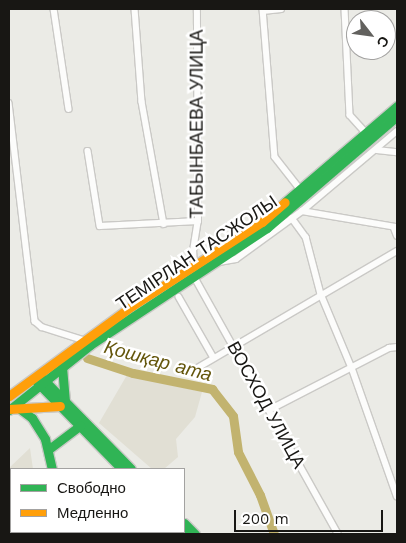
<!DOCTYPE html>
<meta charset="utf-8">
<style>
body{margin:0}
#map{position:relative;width:406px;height:543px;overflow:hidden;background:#ebebe6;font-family:"Work Sans",sans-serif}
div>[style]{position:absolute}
.built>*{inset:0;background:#e1dfd4}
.river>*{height:9px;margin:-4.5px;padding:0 4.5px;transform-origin:4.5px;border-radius:4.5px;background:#c2b36f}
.roads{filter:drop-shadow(1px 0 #cac9c6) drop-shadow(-1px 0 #cac9c6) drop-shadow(0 1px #cac9c6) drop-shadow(0 -1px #cac9c6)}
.street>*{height:5.5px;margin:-2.75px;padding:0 2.75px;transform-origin:2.75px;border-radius:2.75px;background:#fcfcfb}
.fast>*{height:9px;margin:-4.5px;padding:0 4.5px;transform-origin:4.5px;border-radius:4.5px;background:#30b455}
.slow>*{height:9px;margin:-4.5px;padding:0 4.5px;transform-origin:4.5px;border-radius:4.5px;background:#ff9f0a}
span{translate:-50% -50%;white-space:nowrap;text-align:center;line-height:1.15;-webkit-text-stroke:5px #fff;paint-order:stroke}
.street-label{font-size:18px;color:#181714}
.water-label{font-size:19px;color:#64560c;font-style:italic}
.frame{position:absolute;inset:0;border:10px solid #181714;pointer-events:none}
.legend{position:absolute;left:10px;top:468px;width:175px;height:65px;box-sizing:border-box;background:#fff;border:1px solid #a3a2a1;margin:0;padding:6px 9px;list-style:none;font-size:15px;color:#181714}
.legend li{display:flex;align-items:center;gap:10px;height:25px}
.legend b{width:25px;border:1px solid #a3a2a1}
.north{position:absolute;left:346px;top:10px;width:50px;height:50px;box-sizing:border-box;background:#fff;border:1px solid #a3a2a1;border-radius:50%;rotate:120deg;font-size:14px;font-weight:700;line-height:20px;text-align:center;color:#181714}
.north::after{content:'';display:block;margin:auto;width:18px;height:22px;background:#62615e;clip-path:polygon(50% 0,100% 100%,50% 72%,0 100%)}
.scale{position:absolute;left:234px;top:510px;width:149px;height:22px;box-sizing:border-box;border:2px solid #181714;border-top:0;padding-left:6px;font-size:15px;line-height:18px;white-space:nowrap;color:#181714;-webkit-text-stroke:4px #fff;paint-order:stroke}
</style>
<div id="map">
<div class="built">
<i style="clip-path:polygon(127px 375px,202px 392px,195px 417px,176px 439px,178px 457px,164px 469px,152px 469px,99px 423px)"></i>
<i style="clip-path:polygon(30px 448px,33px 469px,11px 469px,11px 532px,45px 534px,9px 534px,9px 468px)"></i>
</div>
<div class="river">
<i style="left:87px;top:358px;width:48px;rotate:18.1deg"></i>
<i style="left:133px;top:373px;width:81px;rotate:11.4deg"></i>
<i style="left:212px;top:389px;width:34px;rotate:52deg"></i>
<i style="left:233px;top:416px;width:36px;rotate:82deg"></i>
<i style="left:238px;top:452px;width:48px;rotate:62.9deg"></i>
<i style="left:260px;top:495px;width:41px;rotate:70.3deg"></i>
</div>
<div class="roads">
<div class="street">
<i style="left:54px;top:9px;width:101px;rotate:81.5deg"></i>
<i style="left:135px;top:9px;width:93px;rotate:85.7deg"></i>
<i style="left:142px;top:102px;width:124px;rotate:79.8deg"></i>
<i style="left:263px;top:9px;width:148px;rotate:85.4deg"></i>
<i style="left:275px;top:157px;width:42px;rotate:51.8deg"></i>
<i style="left:345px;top:9px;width:106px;rotate:87.3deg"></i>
<i style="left:350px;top:115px;width:24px;rotate:48deg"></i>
<i style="left:263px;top:11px;width:18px;rotate:-6deg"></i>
<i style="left:9px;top:103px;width:220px;rotate:83.2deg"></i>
<i style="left:35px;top:321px;width:9px;rotate:41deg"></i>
<i style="left:42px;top:327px;width:43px;rotate:17.6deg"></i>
<i style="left:377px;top:150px;width:20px;rotate:6deg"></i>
<i style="left:88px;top:151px;width:76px;rotate:80.9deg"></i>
<i style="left:100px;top:226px;width:98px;rotate:-2.9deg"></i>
<i style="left:302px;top:211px;width:96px;rotate:9.6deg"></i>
<i style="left:292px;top:218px;width:24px;rotate:54deg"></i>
<i style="left:306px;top:237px;width:59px;rotate:75.3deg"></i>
<i style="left:321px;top:294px;width:80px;rotate:67.3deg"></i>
<i style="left:352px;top:368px;width:136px;rotate:70.6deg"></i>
<i style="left:394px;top:227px;width:9px;rotate:69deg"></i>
<i style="left:219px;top:262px;width:17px;rotate:-10deg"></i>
<i style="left:236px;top:259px;width:82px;rotate:-36deg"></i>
<i style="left:302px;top:211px;width:124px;rotate:-40.1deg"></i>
<i style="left:194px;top:268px;width:17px;rotate:-93deg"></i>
<i style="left:193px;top:251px;width:30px;rotate:-81deg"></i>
<i style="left:198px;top:221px;width:212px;rotate:-90.3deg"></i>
<i style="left:194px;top:276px;width:295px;rotate:60.8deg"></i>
<i style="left:179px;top:297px;width:70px;rotate:60.2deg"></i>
<i style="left:194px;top:370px;width:235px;rotate:-30.4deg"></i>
<i style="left:269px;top:410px;width:135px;rotate:-27.3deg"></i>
<i style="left:389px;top:348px;width:8px;rotate:-7deg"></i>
</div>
<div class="fast">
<i style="left:285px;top:202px;width:148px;rotate:-40.6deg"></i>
<i style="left:62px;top:367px;width:34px;rotate:85deg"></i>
<i style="left:42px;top:378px;width:127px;rotate:45.6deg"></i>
<i style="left:37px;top:382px;width:122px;rotate:45.7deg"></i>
<i style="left:20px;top:409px;width:15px;rotate:37deg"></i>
<i style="left:32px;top:418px;width:25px;rotate:58deg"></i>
<i style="left:45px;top:439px;width:31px;rotate:77deg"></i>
<i style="left:9px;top:410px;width:104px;rotate:-38.7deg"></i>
<i style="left:90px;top:345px;width:212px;rotate:-33.5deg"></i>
<i style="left:267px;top:228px;width:172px;rotate:-40.7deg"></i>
<i style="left:49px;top:449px;width:39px;rotate:-37deg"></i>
<i style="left:184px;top:523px;width:16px;rotate:45deg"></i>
<i style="left:61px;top:532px;width:2px;rotate:90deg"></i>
<i style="left:184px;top:532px;width:3px;rotate:45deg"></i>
</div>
<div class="slow">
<i style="left:9px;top:396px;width:152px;rotate:-36.2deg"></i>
<i style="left:132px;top:306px;width:155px;rotate:-32.9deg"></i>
<i style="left:262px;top:222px;width:30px;rotate:-41deg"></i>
<i style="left:9px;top:409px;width:51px;rotate:-3.4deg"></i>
</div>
</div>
<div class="street-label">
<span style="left:197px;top:124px;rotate:-90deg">ТАБЫНБАЕВА УЛИЦА</span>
<span style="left:197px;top:253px;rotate:-34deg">ТЕМІРЛАН ТАСЖОЛЫ</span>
<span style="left:266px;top:405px;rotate:61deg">ВОСХОД УЛИЦА</span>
</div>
<div class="water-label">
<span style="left:158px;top:361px;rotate:15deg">Қошқар ата</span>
</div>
<div class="frame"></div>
<ul class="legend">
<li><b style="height:6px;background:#30b455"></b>Свободно</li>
<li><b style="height:6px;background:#ff9f0a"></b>Медленно</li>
</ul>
<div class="north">С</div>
<div class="scale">200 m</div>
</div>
